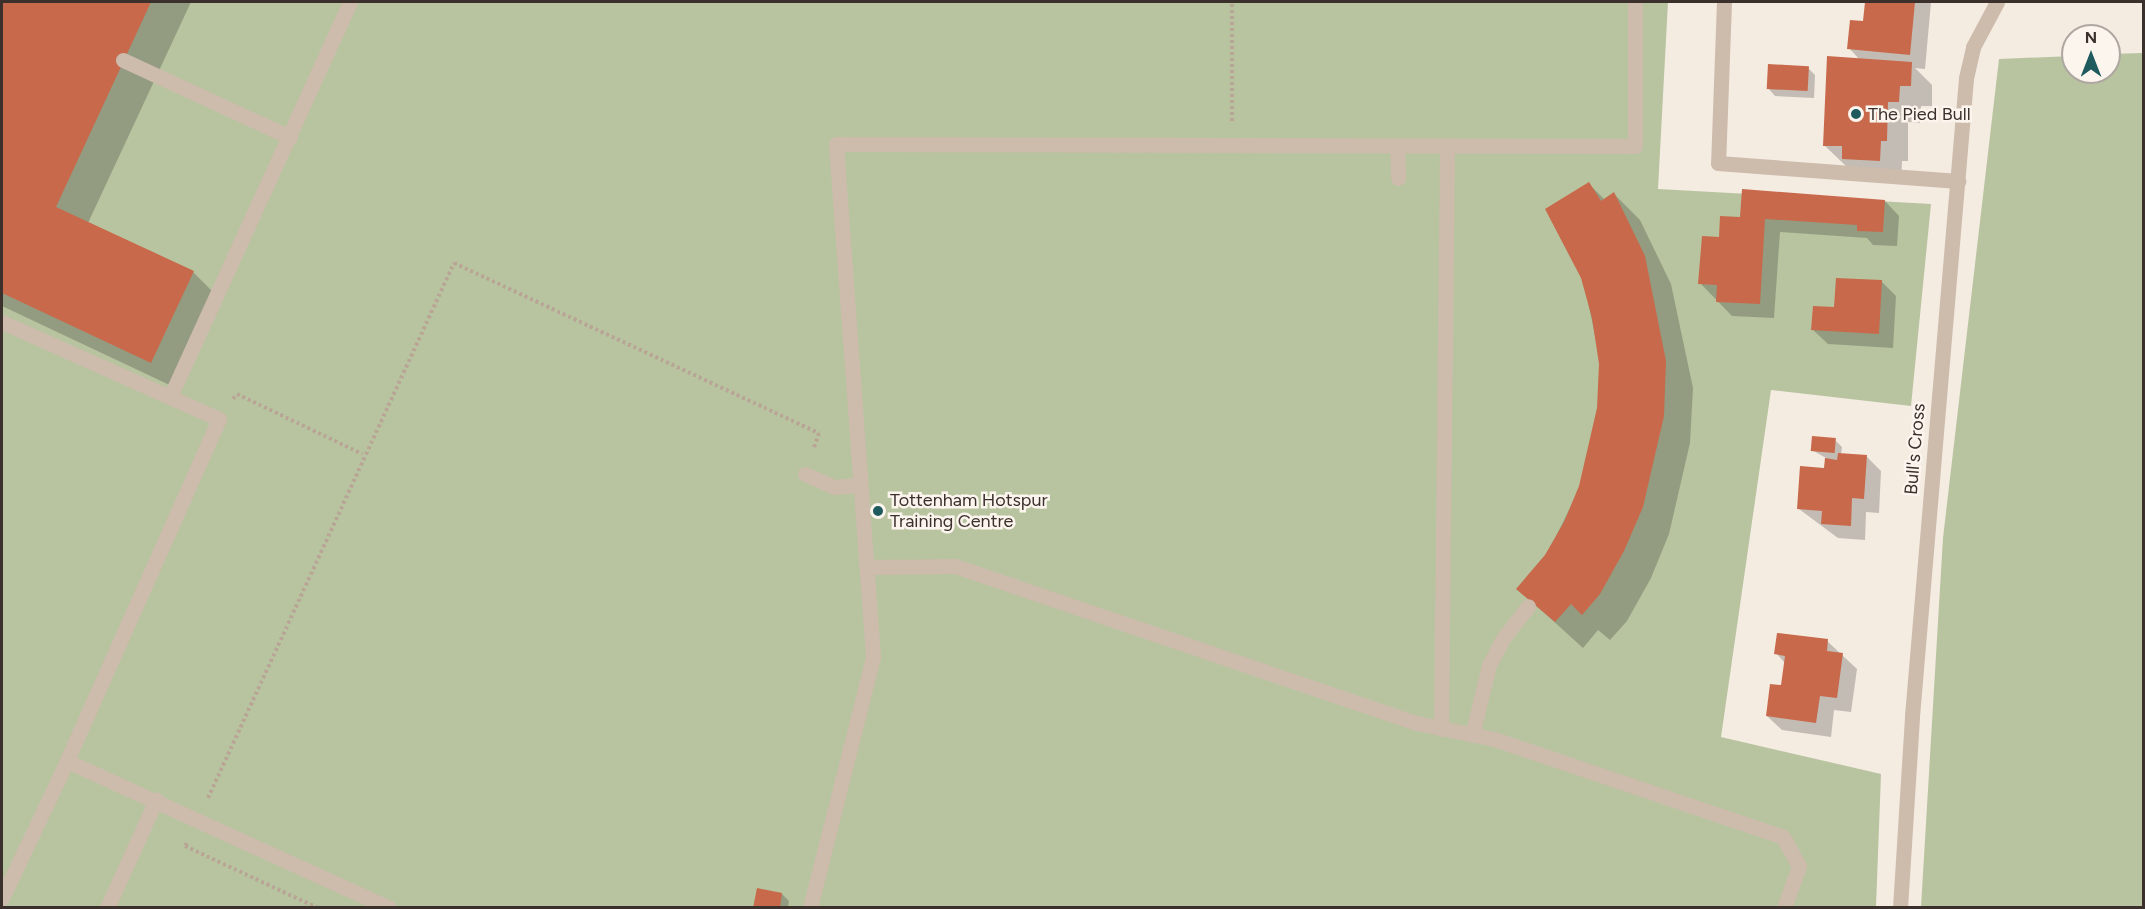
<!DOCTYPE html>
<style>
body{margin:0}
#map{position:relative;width:2145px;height:909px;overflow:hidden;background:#f4ebe1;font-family:Figtree,sans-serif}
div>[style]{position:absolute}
.green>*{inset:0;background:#b8c4a0}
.shadow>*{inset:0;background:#0003}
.building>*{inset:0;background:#c8694b;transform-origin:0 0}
.path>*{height:4px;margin-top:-2px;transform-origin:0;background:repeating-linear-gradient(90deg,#b9a596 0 3px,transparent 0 6px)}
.service>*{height:15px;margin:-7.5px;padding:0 7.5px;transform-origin:7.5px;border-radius:7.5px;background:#cdbbac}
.minor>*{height:15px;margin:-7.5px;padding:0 7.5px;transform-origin:7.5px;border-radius:7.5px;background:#cdbbac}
.dots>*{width:16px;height:16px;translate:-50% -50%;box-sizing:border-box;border:3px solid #fbf5ee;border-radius:50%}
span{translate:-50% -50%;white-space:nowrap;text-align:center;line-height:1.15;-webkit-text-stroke:5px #fbf5ee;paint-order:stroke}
.poi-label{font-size:18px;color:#3b302b}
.left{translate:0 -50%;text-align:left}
.street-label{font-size:18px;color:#3b302b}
.frame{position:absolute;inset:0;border:3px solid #3b302b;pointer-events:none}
.north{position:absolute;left:2061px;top:24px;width:60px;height:60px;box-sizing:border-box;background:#fbf5ee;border:2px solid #aea6a0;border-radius:50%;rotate:0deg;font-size:16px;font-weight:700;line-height:24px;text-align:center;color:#3b302b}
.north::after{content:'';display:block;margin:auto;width:21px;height:27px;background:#1f5a5e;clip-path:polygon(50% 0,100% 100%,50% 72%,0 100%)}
</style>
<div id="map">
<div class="green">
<i style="clip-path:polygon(2px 2px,1668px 2px,1658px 189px,1931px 204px,1911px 406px,1771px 390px,1721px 737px,1881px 774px,1876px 907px,2px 907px)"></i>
<i style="clip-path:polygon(2143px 53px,2143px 907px,1921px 907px,1943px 538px,1999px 59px,2073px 56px,2073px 72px,2109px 72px,2109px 54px)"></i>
</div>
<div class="shadow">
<i style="clip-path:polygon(2px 2px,191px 2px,88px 223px,193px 272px,220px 299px,178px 389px,2px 306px)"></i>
<i style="clip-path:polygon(1866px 2px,1931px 2px,1925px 69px,1915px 68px,1932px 85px,1932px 106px,1921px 106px,1920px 123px,1908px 122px,1908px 161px,1902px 161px,1901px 181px,1846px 166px,1824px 145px,1860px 60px,1849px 48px,1864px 22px)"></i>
<i style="clip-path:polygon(1808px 68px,1815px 75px,1814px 98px,1775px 96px,1768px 88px)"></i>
<i style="clip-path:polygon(1589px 184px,1605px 200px,1614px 194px,1640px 220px,1671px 284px,1693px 388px,1690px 443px,1669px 534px,1651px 578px,1627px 621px,1610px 640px,1598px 630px,1583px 648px,1518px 589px,1546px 556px,1581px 486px,1598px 408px,1601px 364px,1583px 278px)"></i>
<i style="clip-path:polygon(1885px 201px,1899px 216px,1897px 246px,1873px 245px,1867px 238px,1780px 232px,1774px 318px,1732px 316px,1700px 283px,1720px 238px,1741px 219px)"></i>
<i style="clip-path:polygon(1882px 282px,1896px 296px,1893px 348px,1828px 344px,1813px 330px,1835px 308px)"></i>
<i style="clip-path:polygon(1835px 440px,1842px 447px,1841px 455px,1867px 457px,1881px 471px,1879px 513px,1866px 512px,1865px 540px,1838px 538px,1799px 509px,1826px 469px,1826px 458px,1812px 450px)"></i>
<i style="clip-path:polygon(1827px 641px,1857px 669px,1851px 712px,1834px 710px,1831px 737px,1782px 730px,1767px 716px,1782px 687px,1785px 663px,1776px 653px)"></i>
<i style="clip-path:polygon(782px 894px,789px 901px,788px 908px,755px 908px)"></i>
</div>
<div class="building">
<i style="clip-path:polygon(2px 2px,151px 2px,56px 207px,194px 271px,151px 363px,2px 293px)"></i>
<i style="clip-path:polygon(1865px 2px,1915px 2px,1910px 55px,1847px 49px,1850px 20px,1863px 21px)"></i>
<i style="clip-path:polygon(1827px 56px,1912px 62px,1911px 86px,1900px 86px,1899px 102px,1888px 102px,1887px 141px,1881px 141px,1880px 161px,1842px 159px,1842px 146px,1823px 146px)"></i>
<i style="left:1768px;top:64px;width:41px;height:25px;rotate:3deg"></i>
<i style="clip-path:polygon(1589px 182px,1601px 201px,1614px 192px,1645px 256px,1666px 361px,1664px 416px,1643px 507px,1624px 551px,1600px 594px,1582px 615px,1571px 604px,1555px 622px,1516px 589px,1545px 555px,1564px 522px,1579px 486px,1597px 408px,1599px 364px,1592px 318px,1581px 278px,1545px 209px)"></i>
<i style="clip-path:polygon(1742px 189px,1885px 200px,1883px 232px,1857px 231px,1857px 225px,1765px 219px,1760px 304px,1716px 302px,1717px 285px,1698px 284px,1702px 236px,1719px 237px,1720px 216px,1740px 217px)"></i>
<i style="clip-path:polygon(1836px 278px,1882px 280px,1879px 334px,1811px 330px,1813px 306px,1834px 307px)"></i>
<i style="left:1812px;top:436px;width:24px;height:15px;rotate:5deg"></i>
<i style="clip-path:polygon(1838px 453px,1867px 455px,1864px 499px,1852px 498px,1851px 526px,1821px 524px,1822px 511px,1797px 509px,1800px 466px,1824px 468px,1825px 458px,1837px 460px)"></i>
<i style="clip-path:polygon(1777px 633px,1828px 639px,1827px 651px,1843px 653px,1837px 698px,1820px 696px,1816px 723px,1766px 716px,1770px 684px,1781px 685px,1785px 656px,1774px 654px)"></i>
<i style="clip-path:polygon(757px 888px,782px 893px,780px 908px,753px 908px)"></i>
</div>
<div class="path">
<i style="left:1232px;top:121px;width:119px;rotate:-90deg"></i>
<i style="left:233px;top:399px;width:6px;rotate:-51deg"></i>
<i style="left:237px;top:394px;width:139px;rotate:25.6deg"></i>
<i style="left:208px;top:798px;width:589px;rotate:-65.31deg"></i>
<i style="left:454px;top:263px;width:403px;rotate:25deg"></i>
<i style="left:819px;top:433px;width:18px;rotate:109deg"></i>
<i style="left:187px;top:843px;width:4px;rotate:124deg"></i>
<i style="left:185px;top:846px;width:147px;rotate:25deg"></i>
</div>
<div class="service">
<i style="left:1724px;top:2px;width:161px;rotate:92.1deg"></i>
<i style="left:1718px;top:163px;width:241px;rotate:4.3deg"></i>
<i style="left:123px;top:60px;width:184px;rotate:24.8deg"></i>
<i style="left:1397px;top:146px;width:32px;rotate:88deg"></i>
<i style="left:2px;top:322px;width:238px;rotate:24.1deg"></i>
<i style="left:219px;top:419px;width:374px;rotate:114deg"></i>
<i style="left:67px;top:761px;width:152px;rotate:115.4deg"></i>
<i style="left:170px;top:397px;width:434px;rotate:-65.5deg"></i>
<i style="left:805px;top:474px;width:32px;rotate:24deg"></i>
<i style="left:834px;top:487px;width:25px;rotate:-5deg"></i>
<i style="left:867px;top:567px;width:88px;rotate:-0.7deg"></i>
<i style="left:955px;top:566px;width:488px;rotate:18.8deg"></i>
<i style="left:1417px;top:723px;width:79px;rotate:11.7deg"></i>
<i style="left:1494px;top:739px;width:305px;rotate:18.7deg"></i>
<i style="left:1783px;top:837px;width:33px;rotate:61deg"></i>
<i style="left:1799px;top:866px;width:45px;rotate:109.7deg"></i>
<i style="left:1441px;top:729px;width:583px;rotate:-89.41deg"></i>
<i style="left:1472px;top:735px;width:72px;rotate:-76.3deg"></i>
<i style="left:1489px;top:665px;width:32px;rotate:-62deg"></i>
<i style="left:1504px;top:637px;width:39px;rotate:-52deg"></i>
<i style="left:67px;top:761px;width:354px;rotate:24.5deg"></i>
<i style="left:107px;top:908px;width:119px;rotate:-65.6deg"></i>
<i style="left:810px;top:908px;width:259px;rotate:-75.9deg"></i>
<i style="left:873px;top:657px;width:514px;rotate:-94.13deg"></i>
<i style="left:836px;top:144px;width:799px;rotate:0.14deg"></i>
<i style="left:1635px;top:146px;width:144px;rotate:-90deg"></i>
</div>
<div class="minor">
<i style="left:1900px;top:908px;width:192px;rotate:-86.4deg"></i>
<i style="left:1912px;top:716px;width:640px;rotate:-85.16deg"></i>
<i style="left:1966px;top:78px;width:32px;rotate:-77deg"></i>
<i style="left:1973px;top:47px;width:51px;rotate:-61.9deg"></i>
</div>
<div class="dots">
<i style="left:1856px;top:114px;background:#1f5a5e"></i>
<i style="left:878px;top:511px;background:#1f5a5e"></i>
</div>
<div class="poi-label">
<span class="left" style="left:1868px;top:114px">The Pied Bull</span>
<span class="left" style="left:890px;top:511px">Tottenham Hotspur<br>Training Centre</span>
</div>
<div class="street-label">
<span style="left:1915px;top:449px;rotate:-85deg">Bull's Cross</span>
</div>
<div class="frame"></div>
<div class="north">N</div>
</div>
